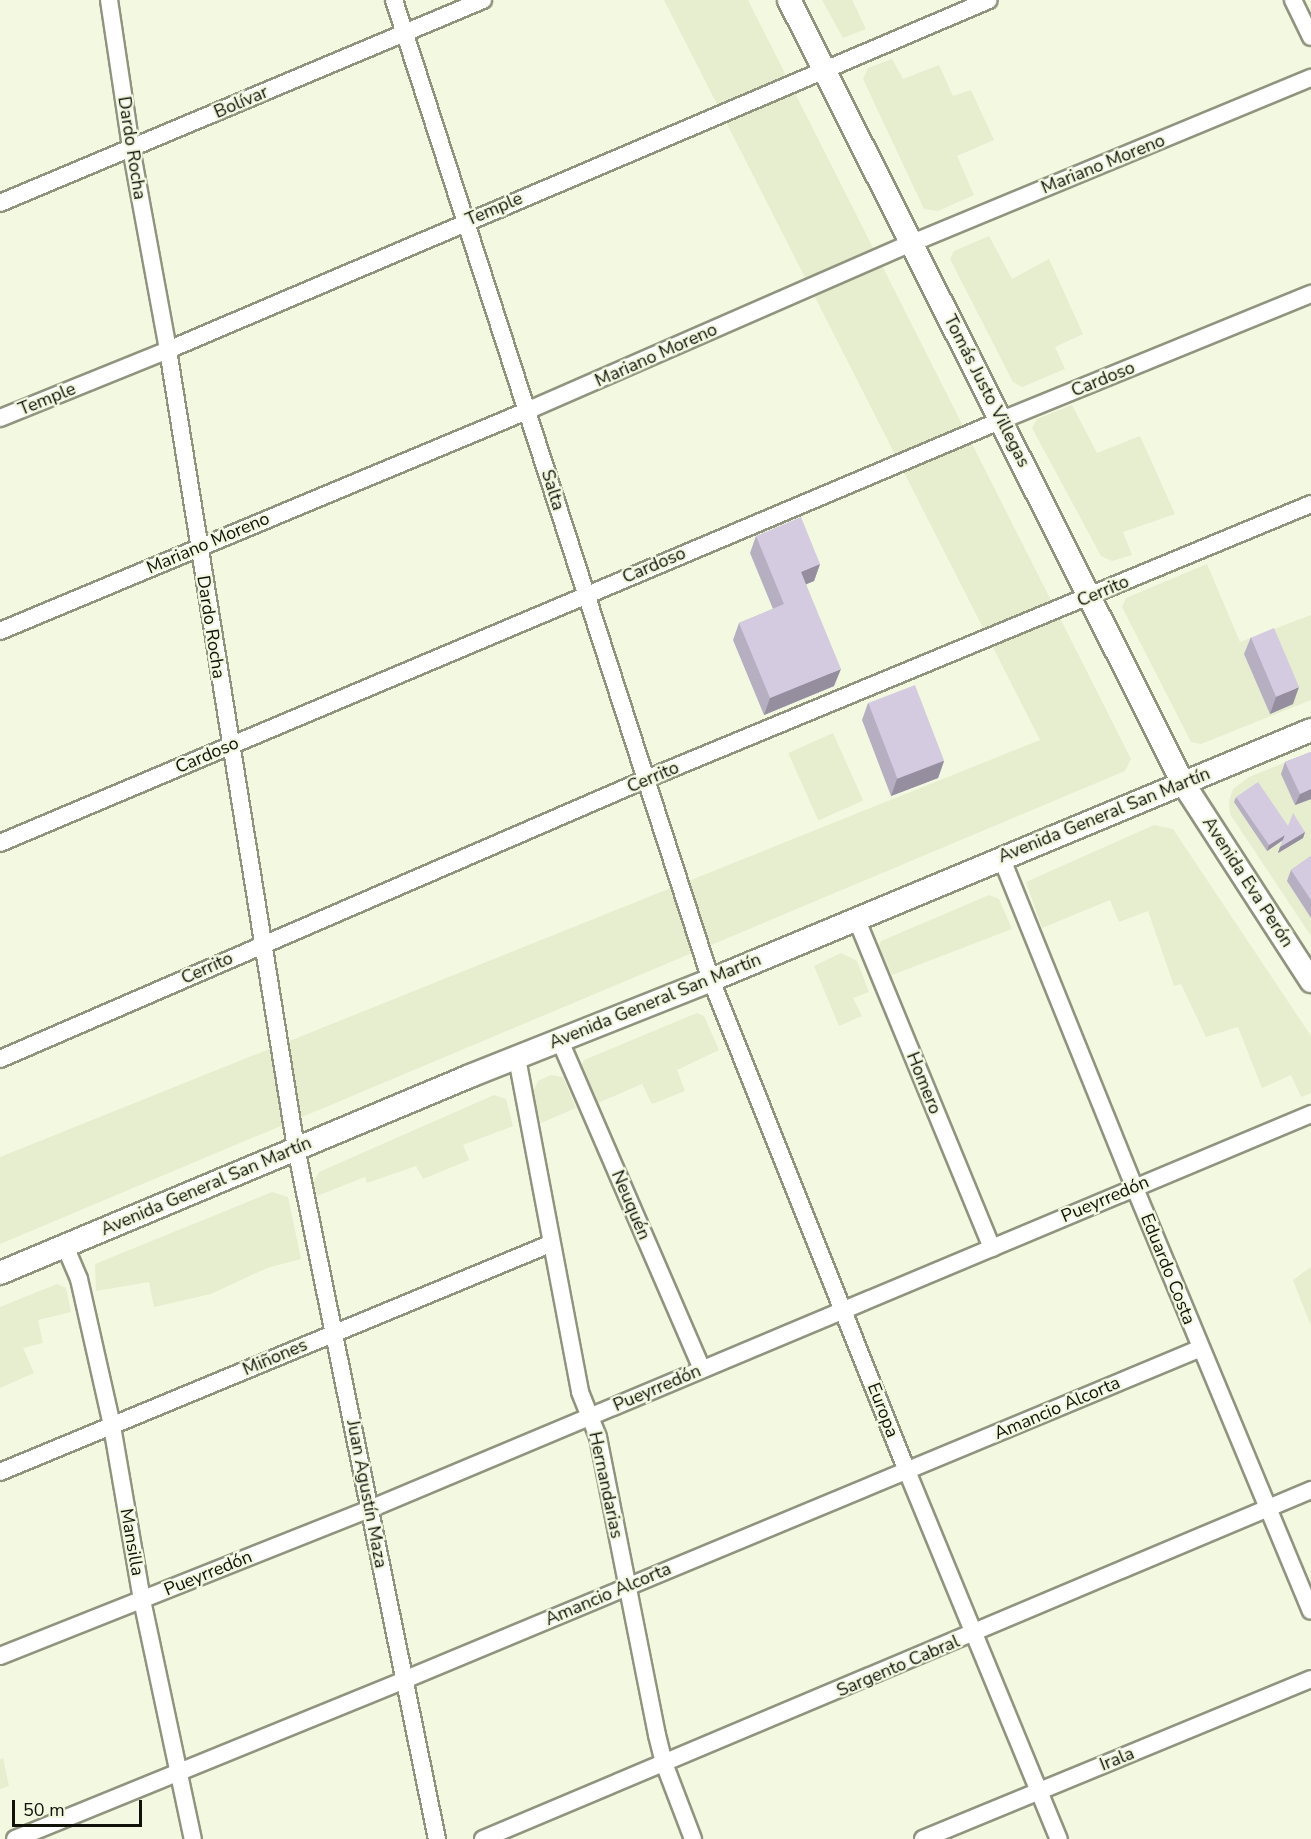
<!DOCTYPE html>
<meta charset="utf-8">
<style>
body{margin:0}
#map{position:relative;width:1311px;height:1839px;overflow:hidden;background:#f3f8e1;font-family:"Nunito Sans",sans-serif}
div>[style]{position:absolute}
.built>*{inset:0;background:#e7edcf;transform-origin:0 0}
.roads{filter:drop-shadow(2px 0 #90947f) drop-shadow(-2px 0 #90947f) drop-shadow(0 2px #90947f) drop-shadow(0 -2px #90947f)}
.street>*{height:16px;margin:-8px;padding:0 8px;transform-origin:8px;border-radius:8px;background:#fff}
.secondary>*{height:22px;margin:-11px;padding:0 11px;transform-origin:11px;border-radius:11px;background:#fff}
.wall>*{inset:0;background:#b6afc2}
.shaded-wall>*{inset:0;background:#948e9e}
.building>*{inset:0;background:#d4cbe1;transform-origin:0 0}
span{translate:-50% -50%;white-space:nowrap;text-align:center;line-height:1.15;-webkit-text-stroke:4.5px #f3f8e1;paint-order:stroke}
.street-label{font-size:18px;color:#101109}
.scale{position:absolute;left:12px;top:1800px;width:130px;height:27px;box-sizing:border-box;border:3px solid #101109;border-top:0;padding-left:8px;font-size:18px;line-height:21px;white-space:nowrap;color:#101109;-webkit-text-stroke:4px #f3f8e1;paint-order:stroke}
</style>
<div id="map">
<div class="built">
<i style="clip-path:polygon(664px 0,748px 0,1131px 759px,1125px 771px,0 1244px,0 1157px,1040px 740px)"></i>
<i style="clip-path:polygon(822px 0,852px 0,866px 29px,843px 38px)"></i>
<i style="clip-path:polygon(892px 59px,903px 79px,939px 65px,953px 96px,971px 90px,994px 140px,957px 156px,974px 195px,938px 211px,924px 209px,863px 79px,868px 68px)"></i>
<i style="clip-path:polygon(989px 236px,1012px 279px,1049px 259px,1083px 334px,1055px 347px,1065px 369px,1022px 387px,1013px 382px,950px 259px,954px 251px)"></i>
<i style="clip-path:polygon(1072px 405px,1097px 453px,1140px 436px,1175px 514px,1123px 532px,1132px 555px,1112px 561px,1101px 556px,1032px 428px,1037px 419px)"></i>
<i style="clip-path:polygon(1207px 564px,1240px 642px,1311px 615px,1311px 700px,1201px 744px,1191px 742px,1122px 607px,1126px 598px)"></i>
<i style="left:833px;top:733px;width:74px;height:49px;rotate:66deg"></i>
<i style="clip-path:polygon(1311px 752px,1311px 936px,1230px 814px,1229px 801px,1233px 789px,1249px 777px)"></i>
<i style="clip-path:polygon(1154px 825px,1173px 829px,1311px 1036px,1311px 1093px,1301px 1097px,1291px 1075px,1262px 1088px,1238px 1027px,1206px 1037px,1181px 984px,1174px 986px,1148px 911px,1119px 922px,1110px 900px,1042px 928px,1026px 882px)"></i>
<i style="clip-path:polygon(989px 895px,999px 899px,1012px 929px,892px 975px,879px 946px,881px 941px)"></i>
<i style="clip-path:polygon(841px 953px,857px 961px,869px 992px,853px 998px,862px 1016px,839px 1026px,814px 966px)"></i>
<i style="clip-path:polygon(697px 1013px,704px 1016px,719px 1050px,677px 1070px,685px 1091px,652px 1104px,642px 1084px,598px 1103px,582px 1065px,584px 1060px)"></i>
<i style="clip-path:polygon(551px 1075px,563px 1077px,576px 1108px,541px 1123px,532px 1094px,538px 1081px)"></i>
<i style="clip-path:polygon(494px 1095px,506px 1099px,513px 1126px,463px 1145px,469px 1160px,423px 1179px,416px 1166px,367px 1183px,365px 1177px,317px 1196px,313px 1182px,319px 1172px)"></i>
<i style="clip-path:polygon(272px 1192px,288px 1197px,301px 1259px,267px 1268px,211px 1294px,154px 1307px,149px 1282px,96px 1291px,95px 1264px)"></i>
<i style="clip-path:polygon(1311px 1267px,1311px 1326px,1293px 1280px)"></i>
<i style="clip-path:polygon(57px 1284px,66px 1288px,71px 1312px,38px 1320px,43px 1343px,23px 1348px,34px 1373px,0 1388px,0 1307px)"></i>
<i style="clip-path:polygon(3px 1758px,9px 1786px,0 1789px,0 1759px)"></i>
</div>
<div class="roads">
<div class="street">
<i style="left:109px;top:0;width:150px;rotate:81.5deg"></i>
<i style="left:131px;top:148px;width:205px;rotate:79.6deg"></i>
<i style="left:168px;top:350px;width:808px;rotate:80.89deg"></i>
<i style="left:296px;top:1148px;width:705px;rotate:78.47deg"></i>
<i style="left:394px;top:0;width:1030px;rotate:72.08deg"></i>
<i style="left:711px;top:980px;width:529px;rotate:68.24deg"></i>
<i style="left:907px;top:1471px;width:398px;rotate:67.6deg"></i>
<i style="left:1293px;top:0;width:41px;rotate:64.1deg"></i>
<i style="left:0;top:203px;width:524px;rotate:-22.8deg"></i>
<i style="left:0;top:418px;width:181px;rotate:-22deg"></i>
<i style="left:168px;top:350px;width:892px;rotate:-23.09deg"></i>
<i style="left:0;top:631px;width:573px;rotate:-22.67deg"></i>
<i style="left:529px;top:410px;width:418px;rotate:-23.6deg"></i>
<i style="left:912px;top:243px;width:432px;rotate:-22.5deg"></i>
<i style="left:0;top:843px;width:1088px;rotate:-22.89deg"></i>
<i style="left:1002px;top:420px;width:334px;rotate:-22.2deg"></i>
<i style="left:1001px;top:857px;width:355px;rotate:68deg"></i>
<i style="left:1134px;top:1186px;width:460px;rotate:67.4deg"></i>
<i style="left:856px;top:918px;width:357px;rotate:67.6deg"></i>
<i style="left:560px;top:1041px;width:357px;rotate:66.6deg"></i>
<i style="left:517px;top:1058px;width:340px;rotate:79.3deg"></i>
<i style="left:580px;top:1392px;width:48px;rotate:68.2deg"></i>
<i style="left:598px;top:1437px;width:304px;rotate:78.8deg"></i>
<i style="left:657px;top:1735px;width:29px;rotate:76deg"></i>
<i style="left:664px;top:1763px;width:81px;rotate:69.1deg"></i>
<i style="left:0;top:1059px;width:702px;rotate:-23.42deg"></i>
<i style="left:644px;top:780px;width:722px;rotate:-22.48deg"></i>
<i style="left:65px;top:1246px;width:36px;rotate:67deg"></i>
<i style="left:79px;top:1279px;width:151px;rotate:77.3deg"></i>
<i style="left:112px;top:1426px;width:177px;rotate:80.2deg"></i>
<i style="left:142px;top:1600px;width:244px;rotate:78deg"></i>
<i style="left:0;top:1472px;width:595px;rotate:-22.52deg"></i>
<i style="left:0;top:1656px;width:398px;rotate:-21.7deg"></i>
<i style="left:370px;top:1509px;width:1021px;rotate:-22.77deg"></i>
<i style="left:15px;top:1839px;width:420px;rotate:-22.2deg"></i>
<i style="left:404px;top:1680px;width:863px;rotate:-22.61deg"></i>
<i style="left:483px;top:1839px;width:899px;rotate:-22.86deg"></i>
<i style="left:923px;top:1839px;width:420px;rotate:-22.4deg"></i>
</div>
<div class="secondary">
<i style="left:789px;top:0;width:877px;rotate:63.29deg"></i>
<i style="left:1183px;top:783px;width:236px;rotate:57.1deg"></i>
<i style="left:0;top:1273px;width:510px;rotate:-22.74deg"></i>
<i style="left:470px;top:1076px;width:259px;rotate:-21.7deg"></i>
<i style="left:711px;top:980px;width:650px;rotate:-22.62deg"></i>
</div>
</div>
<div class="wall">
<i style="clip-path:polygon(756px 536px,820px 564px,814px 581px,806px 584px,834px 686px,764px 715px,733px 640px,739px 623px,773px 609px,750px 553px)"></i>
<i style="clip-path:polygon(1251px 637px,1293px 704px,1270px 714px,1244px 654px)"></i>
<i style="clip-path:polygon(868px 703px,944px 761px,938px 778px,891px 796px,862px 720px)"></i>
<i style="clip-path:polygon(1311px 752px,1311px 799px,1295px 805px,1281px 774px,1285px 762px)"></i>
<i style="clip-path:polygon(1236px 797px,1288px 826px,1305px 832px,1303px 838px,1278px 853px,1283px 840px,1267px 851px,1234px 802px)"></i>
<i style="clip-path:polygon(1311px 856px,1311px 918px,1287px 881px,1291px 870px)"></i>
</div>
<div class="shaded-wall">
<i style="clip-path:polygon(820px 564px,814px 581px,795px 589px,801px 572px)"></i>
<i style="clip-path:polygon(841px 669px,834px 686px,764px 715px,770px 698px)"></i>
<i style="clip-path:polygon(1299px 687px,1293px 704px,1270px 714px,1276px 697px)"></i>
<i style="clip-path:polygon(944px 761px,938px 778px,891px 796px,897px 779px)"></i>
<i style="clip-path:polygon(1311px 789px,1311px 799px,1295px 805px,1300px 794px)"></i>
<i style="clip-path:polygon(1305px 832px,1303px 838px,1278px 853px,1280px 847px)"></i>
<i style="clip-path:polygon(1285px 835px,1283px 840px,1267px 851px,1269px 845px)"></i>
</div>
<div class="building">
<i style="clip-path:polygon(801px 517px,820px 564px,801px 572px,841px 669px,770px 698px,739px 623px,784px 604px,756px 536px)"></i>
<i style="left:1274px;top:628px;width:64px;height:25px;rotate:67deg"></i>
<i style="left:915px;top:685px;width:81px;height:50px;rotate:69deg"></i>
<i style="clip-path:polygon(1311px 752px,1311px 789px,1300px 794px,1285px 762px)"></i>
<i style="clip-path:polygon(1258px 782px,1288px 826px,1293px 813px,1305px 832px,1280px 847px,1285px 835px,1269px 845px,1236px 797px)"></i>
<i style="clip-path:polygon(1311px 856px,1311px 900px,1291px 870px)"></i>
</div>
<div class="street-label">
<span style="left:241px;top:102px;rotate:-23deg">Bolívar</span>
<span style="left:132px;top:148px;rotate:81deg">Dardo Rocha</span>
<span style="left:1103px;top:164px;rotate:-22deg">Mariano Moreno</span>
<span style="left:494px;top:209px;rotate:-23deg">Temple</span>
<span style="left:656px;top:355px;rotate:-24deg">Mariano Moreno</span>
<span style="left:1103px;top:379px;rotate:-22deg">Cardoso</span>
<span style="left:987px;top:391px;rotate:63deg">Tomás Justo Villegas</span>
<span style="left:47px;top:399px;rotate:-22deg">Temple</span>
<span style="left:553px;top:490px;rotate:73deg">Salta</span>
<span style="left:208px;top:543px;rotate:-23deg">Mariano Moreno</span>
<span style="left:654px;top:565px;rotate:-23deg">Cardoso</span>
<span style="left:1103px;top:591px;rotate:-23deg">Cerrito</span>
<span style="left:211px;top:627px;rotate:81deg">Dardo Rocha</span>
<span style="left:207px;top:755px;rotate:-23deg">Cardoso</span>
<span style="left:653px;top:777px;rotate:-23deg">Cerrito</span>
<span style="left:1104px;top:815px;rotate:-22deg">Avenida General San Martín</span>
<span style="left:1248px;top:882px;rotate:57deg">Avenida Eva Perón</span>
<span style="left:207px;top:968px;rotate:-24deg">Cerrito</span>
<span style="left:655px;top:1001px;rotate:-22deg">Avenida General San Martín</span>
<span style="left:924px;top:1083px;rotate:68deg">Homero</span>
<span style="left:206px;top:1186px;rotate:-23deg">Avenida General San Martín</span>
<span style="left:1105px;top:1199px;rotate:-23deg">Pueyrredón</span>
<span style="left:631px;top:1205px;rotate:67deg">Neuquén</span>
<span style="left:1168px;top:1269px;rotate:68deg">Eduardo Costa</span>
<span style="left:275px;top:1357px;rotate:-23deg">Miñones</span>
<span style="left:657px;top:1388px;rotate:-23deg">Pueyrredón</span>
<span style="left:1057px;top:1408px;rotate:-23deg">Amancio Alcorta</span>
<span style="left:883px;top:1410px;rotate:69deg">Europa</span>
<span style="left:606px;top:1485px;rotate:78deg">Hernandarias</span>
<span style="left:367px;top:1494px;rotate:79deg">Juan Agustín Maza</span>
<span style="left:132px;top:1542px;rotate:80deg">Mansilla</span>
<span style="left:208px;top:1573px;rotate:-22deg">Pueyrredón</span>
<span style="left:608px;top:1594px;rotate:-23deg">Amancio Alcorta</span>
<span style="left:898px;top:1666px;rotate:-23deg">Sargento Cabral</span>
<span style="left:1117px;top:1759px;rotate:-22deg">Irala</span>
</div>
<div class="scale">50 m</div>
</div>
